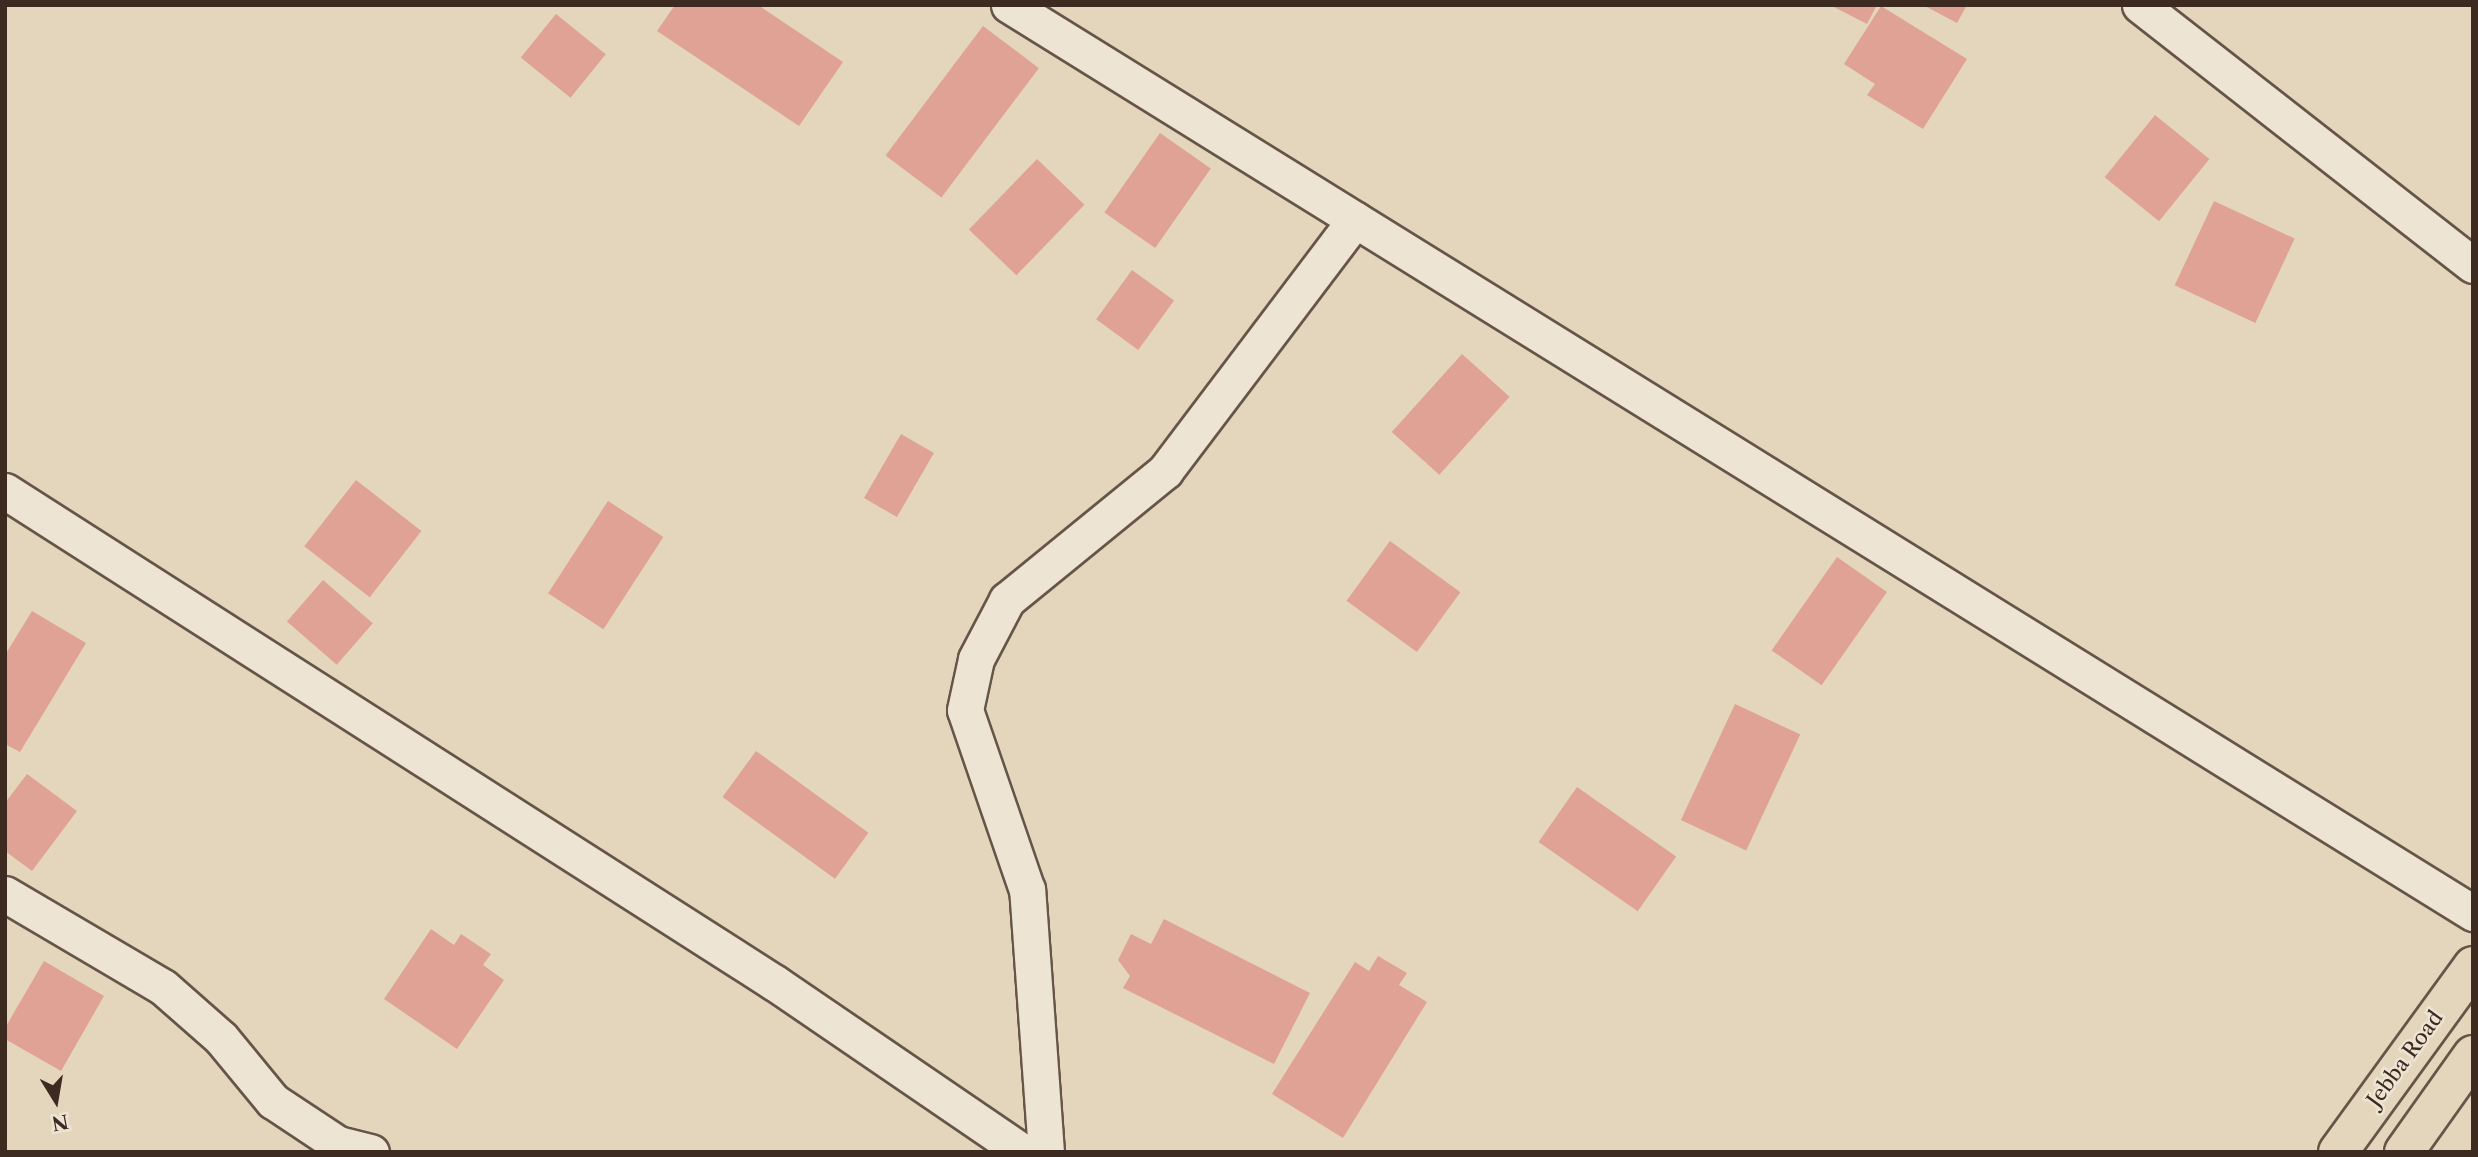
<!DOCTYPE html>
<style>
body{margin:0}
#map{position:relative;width:2478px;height:1157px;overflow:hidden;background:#e3d6bd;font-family:"Libre Caslon Text",serif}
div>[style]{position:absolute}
.building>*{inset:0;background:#e0a295;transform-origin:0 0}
.roads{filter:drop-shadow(2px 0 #665548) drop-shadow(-2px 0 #665548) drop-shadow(0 2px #665548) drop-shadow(0 -2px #665548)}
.minor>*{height:35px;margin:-17.5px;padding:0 17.5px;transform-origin:17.5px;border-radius:17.5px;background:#ede4d4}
.trunk>*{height:38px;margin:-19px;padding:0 19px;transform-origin:19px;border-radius:19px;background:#e3d6bd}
span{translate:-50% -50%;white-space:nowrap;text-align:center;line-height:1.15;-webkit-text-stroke:5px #ede4d4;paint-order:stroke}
.street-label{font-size:21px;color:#3d2a21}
.frame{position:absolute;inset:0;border:7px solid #3d2a21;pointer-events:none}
.north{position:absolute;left:21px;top:1066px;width:70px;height:70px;-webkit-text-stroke:5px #ede4d4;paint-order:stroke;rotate:169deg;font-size:19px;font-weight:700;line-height:28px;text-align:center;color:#3d2a21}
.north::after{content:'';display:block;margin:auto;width:24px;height:32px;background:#3d2a21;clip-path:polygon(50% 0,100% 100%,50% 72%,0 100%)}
</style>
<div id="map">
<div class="building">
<i style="clip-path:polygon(675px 5px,758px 5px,843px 62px,799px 126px,657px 31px)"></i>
<i style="clip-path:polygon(1830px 5px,1877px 5px,1867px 24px)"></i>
<i style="clip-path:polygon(1923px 5px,1967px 5px,1957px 23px)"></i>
<i style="clip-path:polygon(1881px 6px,1967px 59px,1923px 129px,1867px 95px,1875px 84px,1844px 64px)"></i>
<i style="left:556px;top:14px;width:64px;height:56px;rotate:39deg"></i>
<i style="left:983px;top:26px;width:70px;height:162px;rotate:37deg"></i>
<i style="left:2155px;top:115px;width:70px;height:80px;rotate:39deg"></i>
<i style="left:1160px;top:133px;width:62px;height:97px;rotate:35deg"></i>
<i style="left:1037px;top:159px;width:66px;height:98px;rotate:44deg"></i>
<i style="left:2214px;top:201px;width:89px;height:93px;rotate:25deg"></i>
<i style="left:1132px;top:270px;width:52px;height:61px;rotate:36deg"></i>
<i style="left:1462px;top:354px;width:64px;height:105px;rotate:42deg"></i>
<i style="left:901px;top:434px;width:38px;height:74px;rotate:30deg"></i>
<i style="left:356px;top:480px;width:83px;height:84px;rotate:38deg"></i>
<i style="left:608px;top:501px;width:66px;height:110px;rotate:33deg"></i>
<i style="left:1390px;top:541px;width:87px;height:74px;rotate:36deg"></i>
<i style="left:1837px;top:557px;width:61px;height:114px;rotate:35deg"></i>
<i style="left:323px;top:580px;width:66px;height:55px;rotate:41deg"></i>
<i style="clip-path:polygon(32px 611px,86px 643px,20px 752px,5px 744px,5px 655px)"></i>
<i style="left:1735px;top:704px;width:72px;height:128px;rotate:25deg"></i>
<i style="left:756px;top:751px;width:139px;height:57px;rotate:36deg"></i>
<i style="clip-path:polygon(27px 774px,77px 811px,32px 871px,5px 851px,5px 803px)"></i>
<i style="left:1577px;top:787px;width:121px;height:67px;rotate:35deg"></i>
<i style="clip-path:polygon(1164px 919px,1310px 993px,1274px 1064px,1123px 988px,1130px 976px,1118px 960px,1131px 934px,1151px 944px)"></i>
<i style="clip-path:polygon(431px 929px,454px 945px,461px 934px,491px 954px,483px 965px,504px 980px,457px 1049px,384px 999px)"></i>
<i style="clip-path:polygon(1378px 956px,1407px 973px,1399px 985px,1427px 1002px,1343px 1138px,1272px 1094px,1355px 962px,1369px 971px)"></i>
<i style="clip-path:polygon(44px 961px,104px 996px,61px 1071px,5px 1039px,5px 1028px)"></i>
</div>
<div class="roads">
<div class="minor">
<i style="left:1009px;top:5px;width:1723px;rotate:31.81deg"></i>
<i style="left:2140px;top:5px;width:422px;rotate:38deg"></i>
<i style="left:5px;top:491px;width:914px;rotate:32.58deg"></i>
<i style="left:775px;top:983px;width:300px;rotate:34.3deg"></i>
<i style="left:5px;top:894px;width:183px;rotate:30.5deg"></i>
<i style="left:163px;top:987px;width:77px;rotate:41.3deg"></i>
<i style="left:221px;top:1038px;width:82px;rotate:50.5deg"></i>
<i style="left:273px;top:1101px;width:78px;rotate:33.5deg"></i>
<i style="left:338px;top:1144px;width:34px;rotate:14deg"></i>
<i style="left:1046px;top:1152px;width:263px;rotate:-94.1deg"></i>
<i style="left:1027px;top:890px;width:190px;rotate:-109deg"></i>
<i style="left:965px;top:710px;width:52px;rotate:-77.8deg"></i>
<i style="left:976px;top:659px;width:67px;rotate:-62.3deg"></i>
<i style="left:1007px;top:600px;width:204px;rotate:-39.2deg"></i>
<i style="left:1165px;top:471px;width:315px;rotate:-52.9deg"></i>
</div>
<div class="trunk">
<i style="left:2338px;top:1152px;width:230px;rotate:-54deg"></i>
<i style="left:2404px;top:1152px;width:119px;rotate:-54.6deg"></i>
</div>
</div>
<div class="street-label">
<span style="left:2405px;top:1059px;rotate:-54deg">Jebba Road</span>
</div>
<div class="frame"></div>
<div class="north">N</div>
</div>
